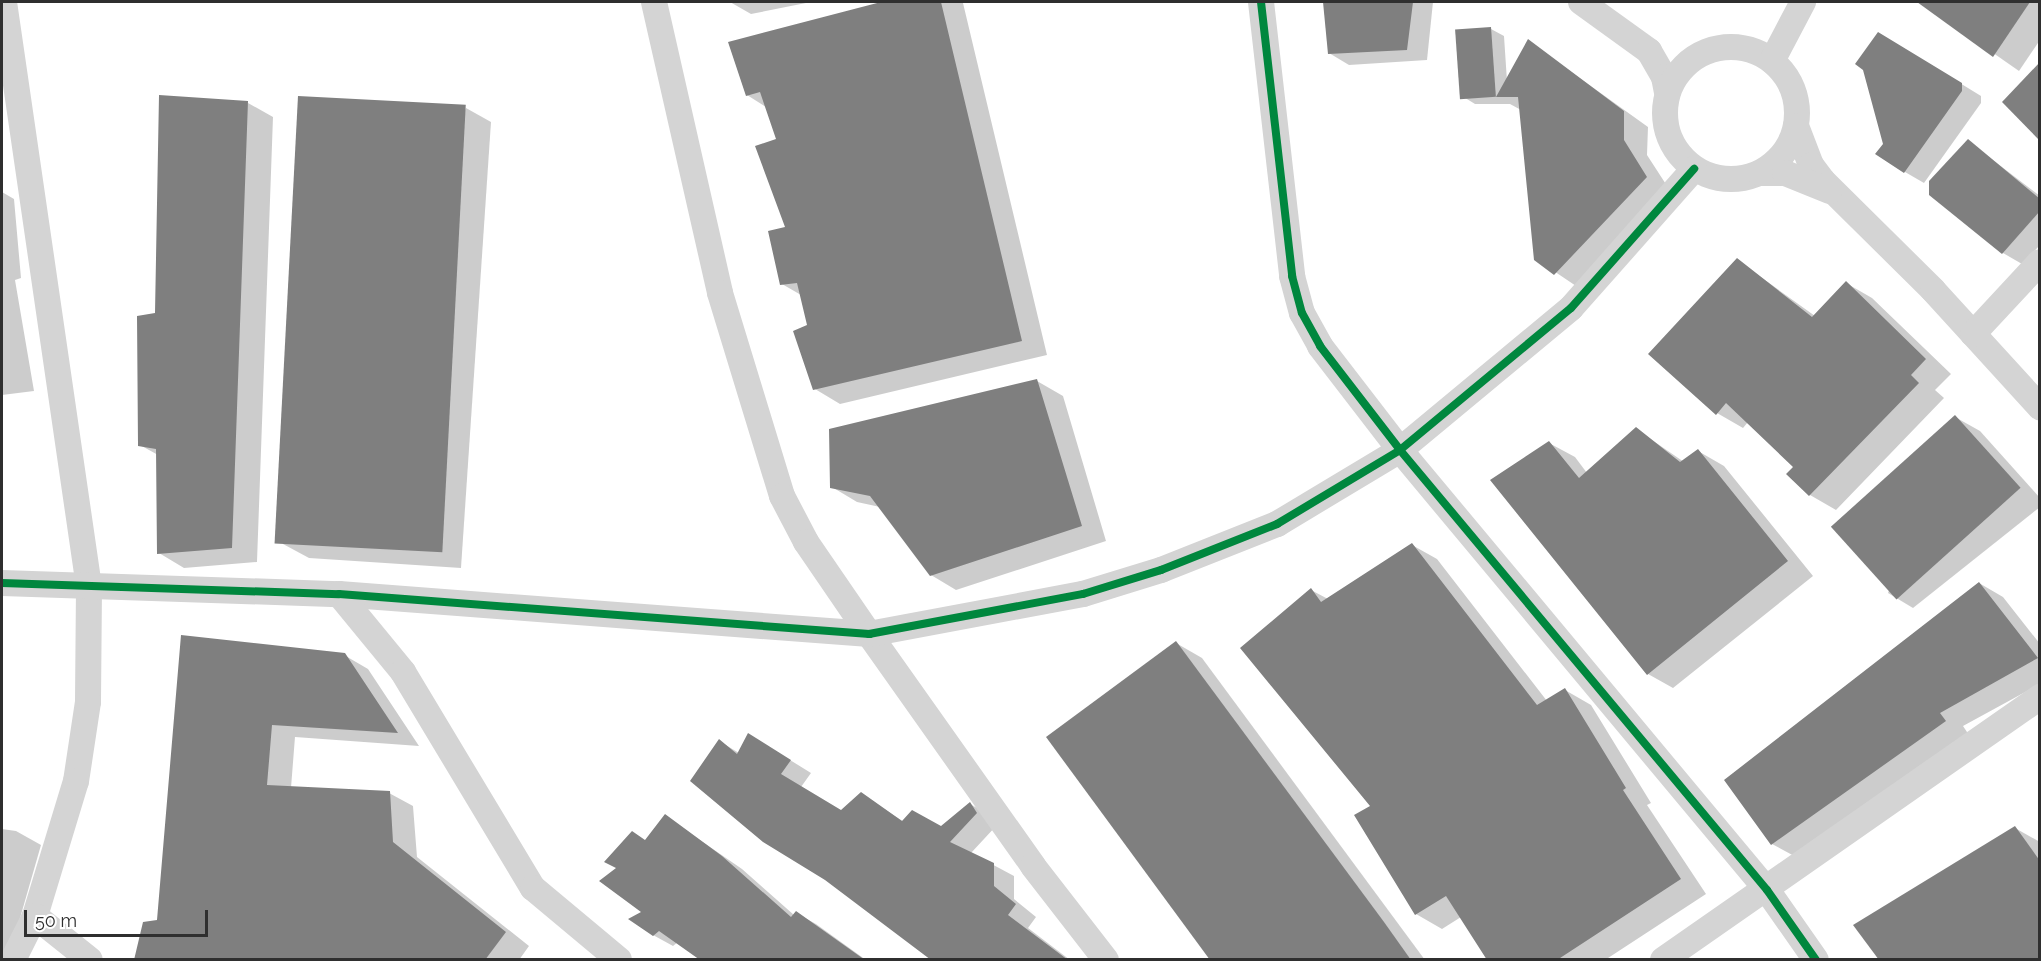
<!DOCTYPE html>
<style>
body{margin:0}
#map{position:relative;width:2041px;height:961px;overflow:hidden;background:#fff;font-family:Raleway,sans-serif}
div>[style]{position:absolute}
.shadow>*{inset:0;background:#0003}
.building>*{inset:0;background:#7f7f7f;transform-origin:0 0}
.minor>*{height:26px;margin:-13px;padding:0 13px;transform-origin:13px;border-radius:13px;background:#d4d4d4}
.minor>.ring{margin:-13px;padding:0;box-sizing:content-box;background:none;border:26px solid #d4d4d4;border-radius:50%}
.cycleway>*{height:8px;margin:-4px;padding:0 4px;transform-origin:4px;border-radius:4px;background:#00873e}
span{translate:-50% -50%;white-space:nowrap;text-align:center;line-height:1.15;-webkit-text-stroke:6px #fff;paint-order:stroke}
.frame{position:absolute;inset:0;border:3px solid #2f2f2f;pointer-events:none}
.scale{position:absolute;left:24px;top:910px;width:184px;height:27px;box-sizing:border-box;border:3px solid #2f2f2f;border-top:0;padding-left:8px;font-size:18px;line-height:21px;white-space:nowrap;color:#2f2f2f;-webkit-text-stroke:4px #fff;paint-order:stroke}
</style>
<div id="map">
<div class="shadow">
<i style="clip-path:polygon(730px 2px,811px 2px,751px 14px)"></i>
<i style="clip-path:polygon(887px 2px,963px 3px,1047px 355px,840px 404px,815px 389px,809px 326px,801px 295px,782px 284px,787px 228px,778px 140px,766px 107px,747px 95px,730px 43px)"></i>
<i style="clip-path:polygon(1325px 2px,1433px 2px,1427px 60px,1349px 65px,1329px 53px)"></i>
<i style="clip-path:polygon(1920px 2px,2040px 2px,2040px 40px,2019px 71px)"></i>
<i style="clip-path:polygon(1491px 29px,1504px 36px,1507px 81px,1528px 41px,1648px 127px,1647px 155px,1671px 192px,1579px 288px,1536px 259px,1521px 110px,1510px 104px,1475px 104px,1462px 96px)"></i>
<i style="clip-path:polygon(1898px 45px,1981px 96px,1981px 103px,1924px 183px,1905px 172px)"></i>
<i style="clip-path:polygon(248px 103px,273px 117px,257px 562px,184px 568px,159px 553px,158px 455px,140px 445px,156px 314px)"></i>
<i style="clip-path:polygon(466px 108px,491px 122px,461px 568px,309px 558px,283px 544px)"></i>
<i style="clip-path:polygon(1968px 141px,2040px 196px,2040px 245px,2022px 264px,2003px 253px)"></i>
<i style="clip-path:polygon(2px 192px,14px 199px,21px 278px,15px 280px,34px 391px,2px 395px)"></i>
<i style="clip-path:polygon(1737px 260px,1815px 316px,1846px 283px,1872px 298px,1951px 374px,1935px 390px,1944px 398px,1836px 510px,1810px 495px,1788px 474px,1796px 467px,1748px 422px,1743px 428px,1717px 413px,1650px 354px)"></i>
<i style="clip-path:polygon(1037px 381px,1063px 396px,1106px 541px,956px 590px,931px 575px,880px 507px,857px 502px,832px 487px)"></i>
<i style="clip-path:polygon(1955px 417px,1980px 431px,2040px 498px,2040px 507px,1913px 608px,1888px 593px)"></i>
<i style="clip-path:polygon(1636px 429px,1684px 462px,1698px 451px,1724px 466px,1813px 576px,1673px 688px,1648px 674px,1549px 443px,1575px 457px,1587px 473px)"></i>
<i style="clip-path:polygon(1412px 545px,1437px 559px,1547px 701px,1565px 690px,1591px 705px,1651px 803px,1647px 805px,1706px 894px,1605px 960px,1489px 960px,1461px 917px,1442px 929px,1416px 914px,1373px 806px,1311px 590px,1328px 599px)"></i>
<i style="clip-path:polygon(1979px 583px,2003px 597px,2040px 644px,2040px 684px,1963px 726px,1969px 735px,1796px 857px,1772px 844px)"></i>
<i style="clip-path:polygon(183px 637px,344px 655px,368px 669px,419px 746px,295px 737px,291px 788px,389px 793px,413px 806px,417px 857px,529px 946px,519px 960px,145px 960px,158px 922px)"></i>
<i style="clip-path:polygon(1176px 643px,1202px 658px,1425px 960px,1212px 960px)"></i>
<i style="clip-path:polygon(719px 741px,739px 753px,769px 747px,811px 773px,801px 787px,841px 812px,861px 794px,904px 822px,941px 828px,970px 804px,991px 816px,997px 825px,971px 853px,1014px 876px,1014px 899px,1036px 917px,1028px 928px,1070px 960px,938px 960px)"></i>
<i style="clip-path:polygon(665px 816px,742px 869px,794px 915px,796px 913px,816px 924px,866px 960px,703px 960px,678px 942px,673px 946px,653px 935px,644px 912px,646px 842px)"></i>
<i style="clip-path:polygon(2015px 828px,2040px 842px,2040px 960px)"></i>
<i style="clip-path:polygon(2px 829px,16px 831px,41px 845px,8px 960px,2px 960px)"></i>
</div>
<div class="building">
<i style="clip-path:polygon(881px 2px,941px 2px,1022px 341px,813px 390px,793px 331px,807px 325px,797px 283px,780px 285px,768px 231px,785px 227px,755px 146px,776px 139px,760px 92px,746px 96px,728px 42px)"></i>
<i style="clip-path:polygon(1323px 2px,1413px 2px,1407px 50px,1328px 54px)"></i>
<i style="clip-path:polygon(1917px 2px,2030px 2px,1993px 57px)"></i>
<i style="left:1491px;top:27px;width:70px;height:36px;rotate:86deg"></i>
<i style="clip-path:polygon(1878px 32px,1962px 83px,1962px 91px,1904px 173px,1875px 154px,1883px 144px,1863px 70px,1855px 64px)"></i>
<i style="clip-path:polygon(1528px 39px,1624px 111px,1624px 140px,1647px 177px,1554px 275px,1534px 260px,1518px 97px,1496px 97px)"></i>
<i style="clip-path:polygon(2040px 62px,2040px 141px,2002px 102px)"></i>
<i style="clip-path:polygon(159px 95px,248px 101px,232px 548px,157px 554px,156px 449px,138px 446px,137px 316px,155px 313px)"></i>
<i style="left:298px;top:96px;width:168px;height:448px;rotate:3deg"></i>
<i style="clip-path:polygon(1968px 139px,2040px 199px,2040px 211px,2002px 254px,1929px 195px,1929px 181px)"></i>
<i style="clip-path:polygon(1737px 258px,1812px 317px,1846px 281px,1926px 359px,1911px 375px,1919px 383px,1809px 496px,1786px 474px,1793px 467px,1726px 403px,1716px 415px,1648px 354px)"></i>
<i style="clip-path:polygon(1037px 379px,1082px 526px,930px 576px,870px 496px,830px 488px,829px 429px)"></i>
<i style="left:1955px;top:415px;width:98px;height:167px;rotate:48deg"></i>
<i style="clip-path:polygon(1636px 427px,1680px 462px,1698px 449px,1788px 561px,1647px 675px,1490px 480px,1549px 441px,1579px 478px)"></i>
<i style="clip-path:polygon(1412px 543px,1537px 705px,1565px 688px,1626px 788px,1623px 790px,1681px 879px,1557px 960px,1487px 960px,1446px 896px,1415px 915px,1354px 815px,1370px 806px,1240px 648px,1311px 588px,1321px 602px)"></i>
<i style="clip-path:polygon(1979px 582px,2038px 658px,1940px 713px,1946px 721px,1771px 845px,1724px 780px)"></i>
<i style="clip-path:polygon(181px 635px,345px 653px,398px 733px,272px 725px,267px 785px,390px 791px,393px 842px,506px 932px,485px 960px,134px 960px,143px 922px,157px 920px)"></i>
<i style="clip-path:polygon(1176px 641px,1384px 922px,1411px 960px,1210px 960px,1046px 737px)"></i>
<i style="clip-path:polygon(748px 733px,791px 760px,781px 774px,841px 810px,861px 792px,902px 821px,912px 810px,941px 826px,970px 802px,977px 813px,950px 842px,994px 863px,994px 886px,1016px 904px,1008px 915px,1068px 960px,931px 960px,825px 880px,763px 842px,690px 781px,719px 739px,737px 754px)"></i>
<i style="clip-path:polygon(665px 814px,722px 856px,791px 917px,796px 911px,865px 960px,700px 960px,659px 931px,653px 936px,628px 919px,641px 912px,599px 881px,616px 868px,604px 862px,632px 831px,645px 840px)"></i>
<i style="clip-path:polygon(2015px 826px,2040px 861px,2040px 960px,1879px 960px,1853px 925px)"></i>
</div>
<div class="minor">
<i style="left:4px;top:2px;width:591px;rotate:81.73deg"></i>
<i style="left:89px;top:587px;width:115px;rotate:90.5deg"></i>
<i style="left:88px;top:702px;width:80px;rotate:98.6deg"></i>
<i style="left:76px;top:781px;width:141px;rotate:106.9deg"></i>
<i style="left:35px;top:916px;width:49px;rotate:116.6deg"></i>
<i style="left:654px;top:2px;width:298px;rotate:77.2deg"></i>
<i style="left:720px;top:293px;width:212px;rotate:73deg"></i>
<i style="left:782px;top:496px;width:52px;rotate:62.4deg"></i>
<i style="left:806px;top:542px;width:112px;rotate:55.6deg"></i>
<i style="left:869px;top:634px;width:284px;rotate:54.7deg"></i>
<i style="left:1033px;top:866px;width:119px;rotate:52.2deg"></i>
<i style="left:1261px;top:2px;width:276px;rotate:83.5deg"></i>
<i style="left:1292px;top:276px;width:38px;rotate:75deg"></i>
<i style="left:1302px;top:313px;width:38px;rotate:61deg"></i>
<i style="left:1320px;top:346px;width:131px;rotate:52.4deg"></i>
<i style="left:1400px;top:450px;width:573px;rotate:50.17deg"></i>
<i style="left:1767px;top:890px;width:85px;rotate:55deg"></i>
<i style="left:1581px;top:2px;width:84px;rotate:35.8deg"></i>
<i style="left:1649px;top:51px;width:30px;rotate:60deg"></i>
<i style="left:1664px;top:77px;width:15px;rotate:79deg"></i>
<i class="ring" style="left:1665px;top:47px;width:106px;height:106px"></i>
<i style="left:1772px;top:61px;width:67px;rotate:-62.3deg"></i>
<i style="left:1796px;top:126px;width:42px;rotate:69deg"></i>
<i style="left:1811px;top:165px;width:20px;rotate:53deg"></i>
<i style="left:1823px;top:181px;width:155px;rotate:44.7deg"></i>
<i style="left:1933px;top:290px;width:159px;rotate:47.6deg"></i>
<i style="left:1760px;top:173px;width:25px"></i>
<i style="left:1785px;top:173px;width:48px;rotate:21.8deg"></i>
<i style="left:1973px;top:334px;width:98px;rotate:-47.1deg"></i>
<i style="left:2px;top:583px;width:337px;rotate:1.9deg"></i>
<i style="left:339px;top:594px;width:532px;rotate:4.32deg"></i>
<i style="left:869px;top:634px;width:218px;rotate:-10.6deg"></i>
<i style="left:1083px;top:594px;width:82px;rotate:-17.1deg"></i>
<i style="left:1161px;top:570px;width:125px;rotate:-21.6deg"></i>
<i style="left:1277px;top:524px;width:144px;rotate:-31deg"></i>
<i style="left:1400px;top:450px;width:222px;rotate:-39.7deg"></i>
<i style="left:1571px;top:308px;width:186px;rotate:-48.5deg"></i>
<i style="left:339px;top:594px;width:101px;rotate:50.6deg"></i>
<i style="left:403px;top:672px;width:252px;rotate:59deg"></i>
<i style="left:533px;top:888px;width:112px;rotate:39.9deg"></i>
<i style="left:35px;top:916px;width:70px;rotate:38.7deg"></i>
<i style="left:1663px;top:960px;width:460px;rotate:-34.9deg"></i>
</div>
<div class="cycleway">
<i style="left:1261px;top:2px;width:276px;rotate:83.5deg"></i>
<i style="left:1292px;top:276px;width:38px;rotate:75deg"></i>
<i style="left:1302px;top:313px;width:38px;rotate:61deg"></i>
<i style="left:1320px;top:346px;width:131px;rotate:52.4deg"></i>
<i style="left:1400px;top:450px;width:573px;rotate:50.17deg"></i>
<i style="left:1767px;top:890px;width:85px;rotate:55deg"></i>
<i style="left:2px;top:583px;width:337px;rotate:1.9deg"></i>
<i style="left:339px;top:594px;width:532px;rotate:4.32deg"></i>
<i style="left:869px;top:634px;width:218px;rotate:-10.6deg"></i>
<i style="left:1083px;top:594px;width:82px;rotate:-17.1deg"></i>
<i style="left:1161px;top:570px;width:125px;rotate:-21.6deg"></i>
<i style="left:1277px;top:524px;width:144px;rotate:-31deg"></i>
<i style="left:1400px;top:450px;width:222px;rotate:-39.7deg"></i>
<i style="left:1571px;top:308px;width:186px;rotate:-48.5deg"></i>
</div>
<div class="frame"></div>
<div class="scale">50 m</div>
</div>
